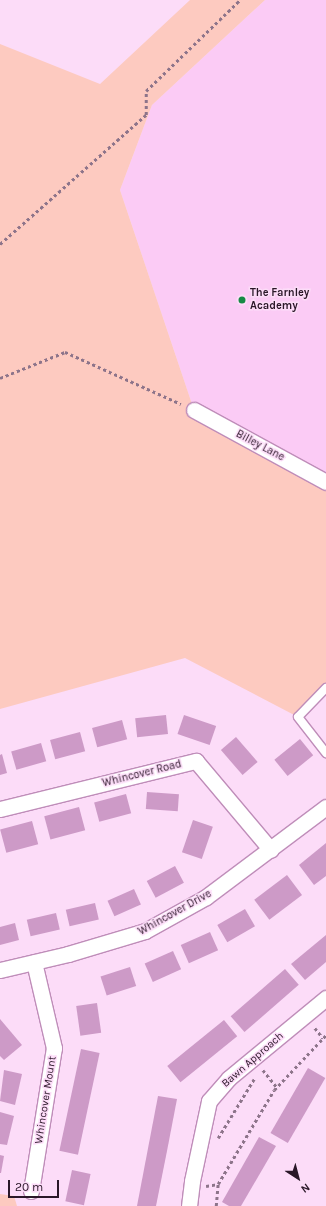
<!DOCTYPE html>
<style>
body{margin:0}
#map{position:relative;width:326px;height:1206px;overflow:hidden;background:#fcdcf8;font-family:Karla,sans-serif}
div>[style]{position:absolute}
.built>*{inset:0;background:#fbcbf5}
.green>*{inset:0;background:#fdcac0}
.building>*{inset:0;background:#cd9ac7;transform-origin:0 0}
.path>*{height:2.5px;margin-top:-1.25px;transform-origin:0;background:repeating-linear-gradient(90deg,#8d748a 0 3px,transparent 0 6px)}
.roads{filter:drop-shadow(1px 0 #bf8db9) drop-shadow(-1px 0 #bf8db9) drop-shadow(0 1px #bf8db9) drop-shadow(0 -1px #bf8db9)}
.lane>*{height:8px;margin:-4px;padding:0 4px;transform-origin:4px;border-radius:4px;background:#fff}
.street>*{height:15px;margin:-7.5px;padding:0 7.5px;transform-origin:7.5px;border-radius:7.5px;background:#fff}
.dots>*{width:11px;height:11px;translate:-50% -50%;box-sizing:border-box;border:2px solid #fcdcf8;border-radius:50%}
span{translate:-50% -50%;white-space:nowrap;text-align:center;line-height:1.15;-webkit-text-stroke:3px #fcdcf8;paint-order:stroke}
.poi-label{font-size:11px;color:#2a1728;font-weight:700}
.left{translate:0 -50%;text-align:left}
.street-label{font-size:11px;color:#2a1728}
.north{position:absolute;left:278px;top:1158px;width:40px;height:40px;-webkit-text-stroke:3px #fcdcf8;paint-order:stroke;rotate:144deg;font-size:11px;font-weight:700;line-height:16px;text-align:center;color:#2a1728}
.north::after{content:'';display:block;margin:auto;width:14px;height:18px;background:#2a1728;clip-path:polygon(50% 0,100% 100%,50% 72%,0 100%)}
.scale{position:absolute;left:8px;top:1180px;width:51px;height:18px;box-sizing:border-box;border:2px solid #2a1728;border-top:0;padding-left:5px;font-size:12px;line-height:14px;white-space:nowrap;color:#2a1728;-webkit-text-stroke:3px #fcdcf8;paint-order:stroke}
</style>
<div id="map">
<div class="built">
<i style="clip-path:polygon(265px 0,326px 0,326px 482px,194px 410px,120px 190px,152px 105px)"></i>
</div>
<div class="green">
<i style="clip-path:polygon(190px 0,265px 0,152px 105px,120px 190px,194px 410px,326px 482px,326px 688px,298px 717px,185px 658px,0 709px,0 44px,100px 84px)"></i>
<i style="clip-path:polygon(0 1194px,14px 1196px,17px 1206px,0 1206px)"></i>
</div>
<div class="building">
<i style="left:166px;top:715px;width:19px;height:31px;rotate:84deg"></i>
<i style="left:184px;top:715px;width:34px;height:20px;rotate:19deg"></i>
<i style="left:122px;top:720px;width:20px;height:31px;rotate:75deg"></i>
<i style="left:80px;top:732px;width:20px;height:31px;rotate:75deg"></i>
<i style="left:236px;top:737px;width:33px;height:20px;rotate:49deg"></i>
<i style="left:300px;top:739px;width:21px;height:33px;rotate:51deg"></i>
<i style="left:41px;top:743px;width:19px;height:31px;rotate:74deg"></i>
<i style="clip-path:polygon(2px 754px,7px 773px,0 775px,0 755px)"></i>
<i style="left:147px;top:792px;width:32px;height:17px;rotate:4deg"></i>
<i style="left:126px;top:794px;width:20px;height:33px;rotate:75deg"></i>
<i style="left:79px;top:807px;width:24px;height:36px;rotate:75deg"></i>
<i style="left:193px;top:820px;width:21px;height:34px;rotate:19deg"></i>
<i style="left:32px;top:821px;width:24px;height:33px;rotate:75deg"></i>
<i style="clip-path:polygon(326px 843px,326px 876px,314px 885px,299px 865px)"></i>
<i style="left:175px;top:866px;width:19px;height:32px;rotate:62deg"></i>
<i style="left:287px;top:875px;width:25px;height:41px;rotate:53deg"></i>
<i style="left:134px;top:889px;width:17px;height:29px;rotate:66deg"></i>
<i style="left:95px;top:903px;width:17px;height:30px;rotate:77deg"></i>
<i style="left:245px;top:909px;width:20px;height:32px;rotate:60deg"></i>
<i style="left:56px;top:913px;width:17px;height:30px;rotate:77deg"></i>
<i style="clip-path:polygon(15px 923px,19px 940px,0 945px,0 927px)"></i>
<i style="left:210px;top:932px;width:20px;height:32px;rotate:66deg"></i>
<i style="clip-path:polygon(326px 935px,326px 962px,305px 980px,291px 964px)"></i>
<i style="left:173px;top:951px;width:20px;height:31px;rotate:66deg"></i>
<i style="left:130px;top:967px;width:20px;height:31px;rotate:72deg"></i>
<i style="left:285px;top:969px;width:21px;height:72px;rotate:49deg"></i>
<i style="left:97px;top:1003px;width:30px;height:21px;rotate:82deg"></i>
<i style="clip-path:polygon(0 1019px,22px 1045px,4px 1060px,0 1056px)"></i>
<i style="left:224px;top:1020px;width:21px;height:73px;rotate:51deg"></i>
<i style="left:81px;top:1049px;width:19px;height:104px;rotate:12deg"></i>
<i style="left:308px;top:1068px;width:20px;height:75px;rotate:30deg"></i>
<i style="clip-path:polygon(4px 1070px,22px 1074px,15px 1105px,0 1101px)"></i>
<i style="clip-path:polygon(158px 1096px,177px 1099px,167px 1151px,156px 1206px,137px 1206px)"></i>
<i style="clip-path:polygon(0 1112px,14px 1116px,7px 1145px,0 1144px)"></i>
<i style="clip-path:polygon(259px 1137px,276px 1146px,241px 1206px,229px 1206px,222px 1202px)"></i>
<i style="clip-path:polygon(0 1155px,4px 1156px,1px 1173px,0 1173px)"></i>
<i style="left:72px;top:1170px;width:19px;height:32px;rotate:12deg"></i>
</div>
<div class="path">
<i style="left:0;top:244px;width:195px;rotate:-41.5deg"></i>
<i style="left:146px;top:115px;width:24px;rotate:-90deg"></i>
<i style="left:146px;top:91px;width:131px;rotate:-44.1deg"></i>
<i style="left:0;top:378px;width:70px;rotate:-21.8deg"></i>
<i style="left:65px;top:352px;width:127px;rotate:24.1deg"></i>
<i style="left:315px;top:1028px;width:13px;rotate:51deg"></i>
<i style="left:263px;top:1070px;width:22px;rotate:51deg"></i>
<i style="left:218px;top:1138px;width:69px;rotate:-58.6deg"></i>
<i style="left:206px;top:1186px;width:12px;rotate:-9deg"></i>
<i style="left:216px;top:1206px;width:22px;rotate:-85deg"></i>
<i style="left:218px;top:1184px;width:109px;rotate:-59.2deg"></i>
<i style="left:274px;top:1090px;width:76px;rotate:-46.6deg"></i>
</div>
<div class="roads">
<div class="lane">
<i style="left:326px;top:688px;width:40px;rotate:134deg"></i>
<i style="left:298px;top:717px;width:46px;rotate:52.1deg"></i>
</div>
<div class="street">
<i style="left:194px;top:410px;width:150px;rotate:28.6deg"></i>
<i style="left:0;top:809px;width:202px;rotate:-13.8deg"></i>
<i style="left:196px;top:761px;width:116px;rotate:49.9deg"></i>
<i style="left:0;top:970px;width:70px;rotate:-13.2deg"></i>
<i style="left:68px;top:954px;width:80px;rotate:-16.6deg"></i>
<i style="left:145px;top:931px;width:70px;rotate:-29.1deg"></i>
<i style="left:206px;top:897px;width:150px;rotate:-36.9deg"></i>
<i style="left:31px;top:1191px;width:145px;rotate:-80.9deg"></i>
<i style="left:54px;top:1048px;width:88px;rotate:-103.1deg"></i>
<i style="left:189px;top:1206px;width:25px;rotate:-83deg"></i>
<i style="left:192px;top:1181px;width:82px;rotate:-78deg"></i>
<i style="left:209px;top:1101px;width:30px;rotate:-49deg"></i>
<i style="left:229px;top:1078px;width:126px;rotate:-39.5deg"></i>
</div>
</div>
<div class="dots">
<i style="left:242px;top:300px;background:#158a44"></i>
</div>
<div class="poi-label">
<span class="left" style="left:250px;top:300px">The Farnley<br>Academy</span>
</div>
<div class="street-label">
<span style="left:260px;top:446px;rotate:28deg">Billey Lane</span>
<span style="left:142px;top:774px;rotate:-14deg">Whincover Road</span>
<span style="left:175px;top:913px;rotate:-29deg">Whincover Drive</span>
<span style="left:253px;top:1060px;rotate:-41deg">Bawn Approach</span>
<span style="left:46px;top:1100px;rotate:-81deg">Whincover Mount</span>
</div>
<div class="north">N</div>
<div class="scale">20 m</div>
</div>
